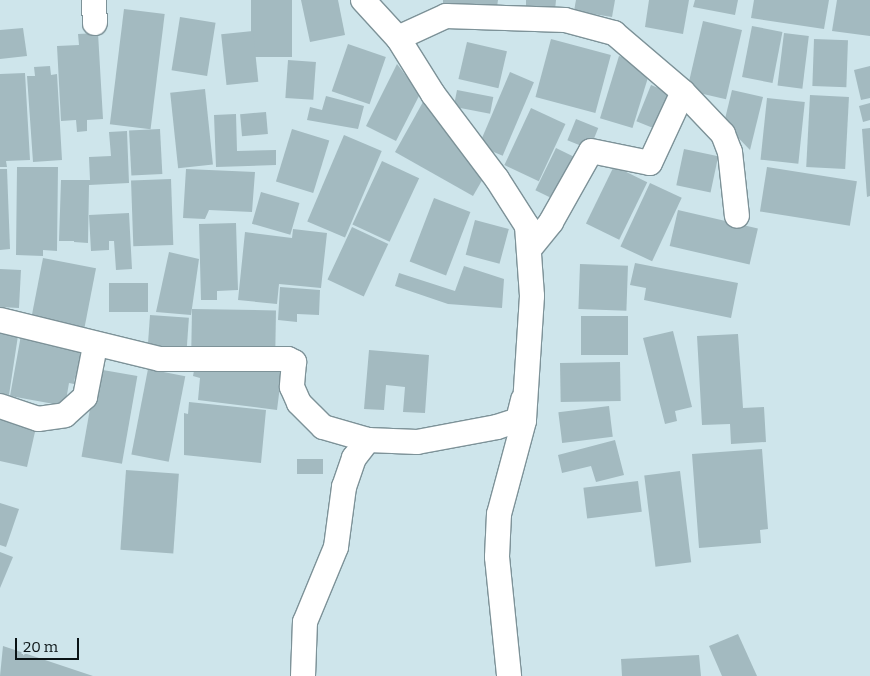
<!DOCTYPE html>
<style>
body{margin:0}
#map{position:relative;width:870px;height:676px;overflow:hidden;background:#cee5eb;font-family:Bitter,serif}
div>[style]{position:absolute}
.building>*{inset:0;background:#a3bac0;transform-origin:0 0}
.roads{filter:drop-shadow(1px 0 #7d9298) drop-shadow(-1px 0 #7d9298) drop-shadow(0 1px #7d9298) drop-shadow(0 -1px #7d9298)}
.minor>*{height:24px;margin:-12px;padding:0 12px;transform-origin:12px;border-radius:12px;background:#fff}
span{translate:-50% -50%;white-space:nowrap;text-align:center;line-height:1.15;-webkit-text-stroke:4.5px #cee5eb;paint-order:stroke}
.scale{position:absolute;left:15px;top:638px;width:64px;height:22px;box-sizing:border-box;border:2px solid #0a1315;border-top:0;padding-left:6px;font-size:15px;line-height:18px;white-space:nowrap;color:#0a1315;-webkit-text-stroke:4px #cee5eb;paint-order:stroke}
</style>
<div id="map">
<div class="building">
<i style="left:251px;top:0;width:41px;height:57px"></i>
<i style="clip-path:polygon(301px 0,338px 0,345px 35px,310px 42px)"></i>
<i style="clip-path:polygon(443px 0,498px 0,497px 7px,443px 3px)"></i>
<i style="clip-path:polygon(526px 0,556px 0,555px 10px,526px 7px)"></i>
<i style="clip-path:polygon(576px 0,615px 0,612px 17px,574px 11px)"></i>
<i style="clip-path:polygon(649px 0,689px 0,683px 34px,645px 27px)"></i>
<i style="clip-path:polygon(695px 0,738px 0,735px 15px,693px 7px)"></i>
<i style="clip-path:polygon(754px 0,829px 0,824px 29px,751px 18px)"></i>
<i style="clip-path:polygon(837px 0,870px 0,870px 36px,832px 31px)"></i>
<i style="left:124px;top:9px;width:41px;height:116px;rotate:7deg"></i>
<i style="left:180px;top:17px;width:36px;height:54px;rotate:9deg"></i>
<i style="left:703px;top:21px;width:40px;height:71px;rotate:13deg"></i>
<i style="left:752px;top:26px;width:31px;height:52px;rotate:11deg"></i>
<i style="clip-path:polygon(23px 28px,27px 56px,0 59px,0 30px)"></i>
<i style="left:253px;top:31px;width:51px;height:32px;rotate:84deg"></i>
<i style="clip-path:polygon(98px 33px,103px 119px,87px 120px,87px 131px,77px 132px,76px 120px,61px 121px,57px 46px,79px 45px,78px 34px)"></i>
<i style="left:784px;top:33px;width:25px;height:53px;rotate:7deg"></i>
<i style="left:551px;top:39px;width:62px;height:60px;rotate:15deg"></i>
<i style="left:814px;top:39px;width:34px;height:47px;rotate:2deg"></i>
<i style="left:467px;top:42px;width:41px;height:38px;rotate:13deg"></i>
<i style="left:348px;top:44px;width:40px;height:50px;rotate:19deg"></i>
<i style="left:619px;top:56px;width:34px;height:65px;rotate:17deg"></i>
<i style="left:288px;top:60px;width:28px;height:38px;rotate:4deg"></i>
<i style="clip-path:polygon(397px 64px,420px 94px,396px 141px,366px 126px)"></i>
<i style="clip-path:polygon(50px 66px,51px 75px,57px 74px,62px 160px,33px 162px,27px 76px,35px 76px,34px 67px)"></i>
<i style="clip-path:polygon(870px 66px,870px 98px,861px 100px,854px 70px)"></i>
<i style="left:510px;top:72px;width:26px;height:80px;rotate:23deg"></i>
<i style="clip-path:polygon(25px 73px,30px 160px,6px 161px,7px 167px,0 167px,0 74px)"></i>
<i style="left:651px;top:85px;width:22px;height:39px;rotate:22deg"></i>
<i style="left:205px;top:89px;width:76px;height:35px;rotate:84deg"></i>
<i style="left:457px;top:90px;width:37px;height:17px;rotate:11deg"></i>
<i style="clip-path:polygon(732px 90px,763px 97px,750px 150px,724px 123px)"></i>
<i style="left:810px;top:95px;width:39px;height:72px;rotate:3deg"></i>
<i style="clip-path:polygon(326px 96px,364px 106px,358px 129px,307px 120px,310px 107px,322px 110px)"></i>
<i style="left:767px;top:98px;width:38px;height:62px;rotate:6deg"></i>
<i style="clip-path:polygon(423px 102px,484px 177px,473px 196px,395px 152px)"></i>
<i style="clip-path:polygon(870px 103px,870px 120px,863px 122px,859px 106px)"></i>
<i style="left:531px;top:108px;width:38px;height:63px;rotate:25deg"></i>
<i style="left:266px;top:112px;width:22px;height:26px;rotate:85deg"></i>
<i style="clip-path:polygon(236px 114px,237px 151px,276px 150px,276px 165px,216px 167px,214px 115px)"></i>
<i style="left:576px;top:119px;width:24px;height:23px;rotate:22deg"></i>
<i style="clip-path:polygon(870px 128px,870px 196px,867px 197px,862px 129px)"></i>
<i style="left:160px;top:129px;width:45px;height:31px;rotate:87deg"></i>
<i style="left:292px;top:129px;width:39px;height:55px;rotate:17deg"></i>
<i style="clip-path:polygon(127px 131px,129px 183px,89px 185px,88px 243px,74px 242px,74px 207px,74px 241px,59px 241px,61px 180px,90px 180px,89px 157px,111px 156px,109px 132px)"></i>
<i style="left:344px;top:135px;width:41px;height:94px;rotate:23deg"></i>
<i style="left:556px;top:148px;width:25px;height:47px;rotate:26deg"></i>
<i style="left:684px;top:149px;width:35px;height:37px;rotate:12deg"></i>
<i style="left:382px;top:161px;width:41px;height:70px;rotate:25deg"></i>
<i style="left:614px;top:166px;width:37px;height:64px;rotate:26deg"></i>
<i style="clip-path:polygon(17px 167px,58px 167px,57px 251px,43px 250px,43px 256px,16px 255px)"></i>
<i style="left:767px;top:167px;width:91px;height:45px;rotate:9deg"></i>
<i style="clip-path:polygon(0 169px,7px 169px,10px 249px,0 250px)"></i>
<i style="clip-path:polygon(186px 169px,255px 172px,252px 212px,209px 210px,205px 219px,183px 218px)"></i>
<i style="left:171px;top:179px;width:66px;height:40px;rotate:88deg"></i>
<i style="left:650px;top:183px;width:35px;height:70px;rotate:25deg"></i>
<i style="left:261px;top:192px;width:40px;height:33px;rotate:16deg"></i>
<i style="left:434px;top:198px;width:39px;height:68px;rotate:21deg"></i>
<i style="left:678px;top:210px;width:82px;height:37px;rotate:13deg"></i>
<i style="clip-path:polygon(129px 213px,132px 269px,116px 270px,114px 241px,109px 241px,109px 250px,91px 251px,89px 215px)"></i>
<i style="left:475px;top:220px;width:35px;height:36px;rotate:15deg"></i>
<i style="clip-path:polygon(236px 223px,238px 290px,217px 291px,217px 300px,201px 300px,199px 224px)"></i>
<i style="left:352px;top:227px;width:40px;height:58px;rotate:25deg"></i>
<i style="clip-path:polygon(293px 229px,327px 233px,321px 288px,279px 284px,277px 304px,238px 300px,245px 232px,292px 238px)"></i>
<i style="clip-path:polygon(169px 252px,199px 259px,191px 315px,156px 312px)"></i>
<i style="left:43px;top:258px;width:54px;height:64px;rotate:11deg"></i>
<i style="clip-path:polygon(635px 263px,738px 283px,731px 318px,644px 300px,646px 288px,630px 285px)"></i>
<i style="left:580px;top:264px;width:48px;height:45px;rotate:2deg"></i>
<i style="clip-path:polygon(464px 266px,504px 279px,502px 308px,448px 304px,395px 286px,399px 273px,455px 291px)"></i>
<i style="left:0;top:269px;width:21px;height:38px;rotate:3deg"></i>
<i style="left:109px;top:283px;width:39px;height:29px"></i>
<i style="clip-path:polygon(280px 287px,320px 290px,319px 315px,297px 314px,297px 322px,278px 320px)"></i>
<i style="left:192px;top:309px;width:84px;height:40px;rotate:1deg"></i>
<i style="left:150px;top:315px;width:39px;height:35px;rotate:4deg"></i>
<i style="left:581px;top:316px;width:47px;height:39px"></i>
<i style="clip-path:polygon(0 326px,19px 329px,9px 395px,0 393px)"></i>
<i style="clip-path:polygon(673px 331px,692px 407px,675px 411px,677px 421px,665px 424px,643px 338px)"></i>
<i style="clip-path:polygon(738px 334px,743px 408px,764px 407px,766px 442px,731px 444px,730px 424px,702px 425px,697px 336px)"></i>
<i style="clip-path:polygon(21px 335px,85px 346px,79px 378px,75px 377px,74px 384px,69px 383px,65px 406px,10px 396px)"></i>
<i style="clip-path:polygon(369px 350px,429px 355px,425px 413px,403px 412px,405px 387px,386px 385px,384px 410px,364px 409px)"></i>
<i style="clip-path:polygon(196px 360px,282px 370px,277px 410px,198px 400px,200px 378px,193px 376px)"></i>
<i style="left:620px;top:362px;width:39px;height:60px;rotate:89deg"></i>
<i style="left:97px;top:369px;width:41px;height:89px;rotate:10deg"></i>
<i style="left:148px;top:369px;width:38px;height:87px;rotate:11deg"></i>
<i style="clip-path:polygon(189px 402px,266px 410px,261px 463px,184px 455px,184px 413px,188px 414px)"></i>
<i style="left:609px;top:406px;width:31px;height:51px;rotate:83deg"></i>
<i style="clip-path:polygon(0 415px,37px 423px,27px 467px,0 461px)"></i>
<i style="clip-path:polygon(615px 440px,624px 475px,596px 482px,591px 466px,562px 473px,558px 455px)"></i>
<i style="clip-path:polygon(762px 449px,768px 529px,760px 530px,761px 543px,699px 548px,692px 454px)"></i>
<i style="left:297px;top:459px;width:26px;height:15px"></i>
<i style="left:126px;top:470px;width:53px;height:80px;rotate:4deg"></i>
<i style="left:680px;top:471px;width:92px;height:36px;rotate:83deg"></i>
<i style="left:638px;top:481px;width:31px;height:55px;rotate:83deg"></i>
<i style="clip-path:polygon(0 503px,19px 509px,6px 547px,0 545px)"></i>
<i style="clip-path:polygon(0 552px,13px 557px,0 588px)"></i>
<i style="clip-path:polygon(738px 634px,757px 676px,722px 676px,709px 646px)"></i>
<i style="clip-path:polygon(3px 646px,93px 676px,0 676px)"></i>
<i style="clip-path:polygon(699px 655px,701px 676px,622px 676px,621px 659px)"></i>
</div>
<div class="roads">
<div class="minor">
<i style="left:94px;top:0;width:23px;rotate:88deg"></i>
<i style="left:363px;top:0;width:52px;rotate:47.4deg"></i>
<i style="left:398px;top:38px;width:66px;rotate:58deg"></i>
<i style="left:433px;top:94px;width:106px;rotate:53deg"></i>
<i style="left:497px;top:179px;width:56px;rotate:57.4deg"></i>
<i style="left:527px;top:226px;width:70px;rotate:85.9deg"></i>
<i style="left:532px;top:296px;width:125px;rotate:93.7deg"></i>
<i style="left:524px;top:421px;width:96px;rotate:105deg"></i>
<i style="left:499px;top:514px;width:43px;rotate:92.7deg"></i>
<i style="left:497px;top:557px;width:120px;rotate:84.2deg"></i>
<i style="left:398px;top:38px;width:53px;rotate:-24.6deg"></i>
<i style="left:446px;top:16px;width:119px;rotate:1.9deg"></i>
<i style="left:565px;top:20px;width:51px;rotate:14.9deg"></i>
<i style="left:614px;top:33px;width:91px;rotate:40.5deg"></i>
<i style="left:683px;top:92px;width:58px;rotate:46.4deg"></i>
<i style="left:723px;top:134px;width:19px;rotate:69deg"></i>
<i style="left:730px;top:152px;width:64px;rotate:83.8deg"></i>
<i style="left:531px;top:247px;width:32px;rotate:-51deg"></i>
<i style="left:551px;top:222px;width:81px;rotate:-60.6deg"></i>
<i style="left:591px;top:151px;width:60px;rotate:11.5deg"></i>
<i style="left:650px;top:163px;width:78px;rotate:-65.1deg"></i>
<i style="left:0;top:320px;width:165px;rotate:13.7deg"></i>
<i style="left:160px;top:359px;width:128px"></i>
<i style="left:288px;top:359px;width:7px;rotate:27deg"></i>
<i style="left:294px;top:362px;width:25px;rotate:95deg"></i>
<i style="left:292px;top:387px;width:17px;rotate:66deg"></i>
<i style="left:299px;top:403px;width:34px;rotate:45deg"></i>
<i style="left:323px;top:427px;width:47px;rotate:16.1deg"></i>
<i style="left:368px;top:440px;width:49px;rotate:2.3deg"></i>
<i style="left:417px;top:442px;width:81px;rotate:-10.6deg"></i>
<i style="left:497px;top:427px;width:22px;rotate:-18deg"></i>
<i style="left:518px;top:420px;width:21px;rotate:-76deg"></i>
<i style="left:0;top:406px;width:40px;rotate:18.9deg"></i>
<i style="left:38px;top:419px;width:27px;rotate:-8deg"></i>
<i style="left:65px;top:415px;width:27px;rotate:-42deg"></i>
<i style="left:85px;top:397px;width:52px;rotate:-78.9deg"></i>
<i style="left:303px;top:676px;width:54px;rotate:-87.9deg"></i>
<i style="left:305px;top:622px;width:81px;rotate:-67.5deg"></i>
<i style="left:336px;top:547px;width:61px;rotate:-82.4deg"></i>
<i style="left:344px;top:487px;width:31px;rotate:-71deg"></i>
<i style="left:354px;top:458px;width:23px;rotate:-52deg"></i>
</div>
</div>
<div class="scale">20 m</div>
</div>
